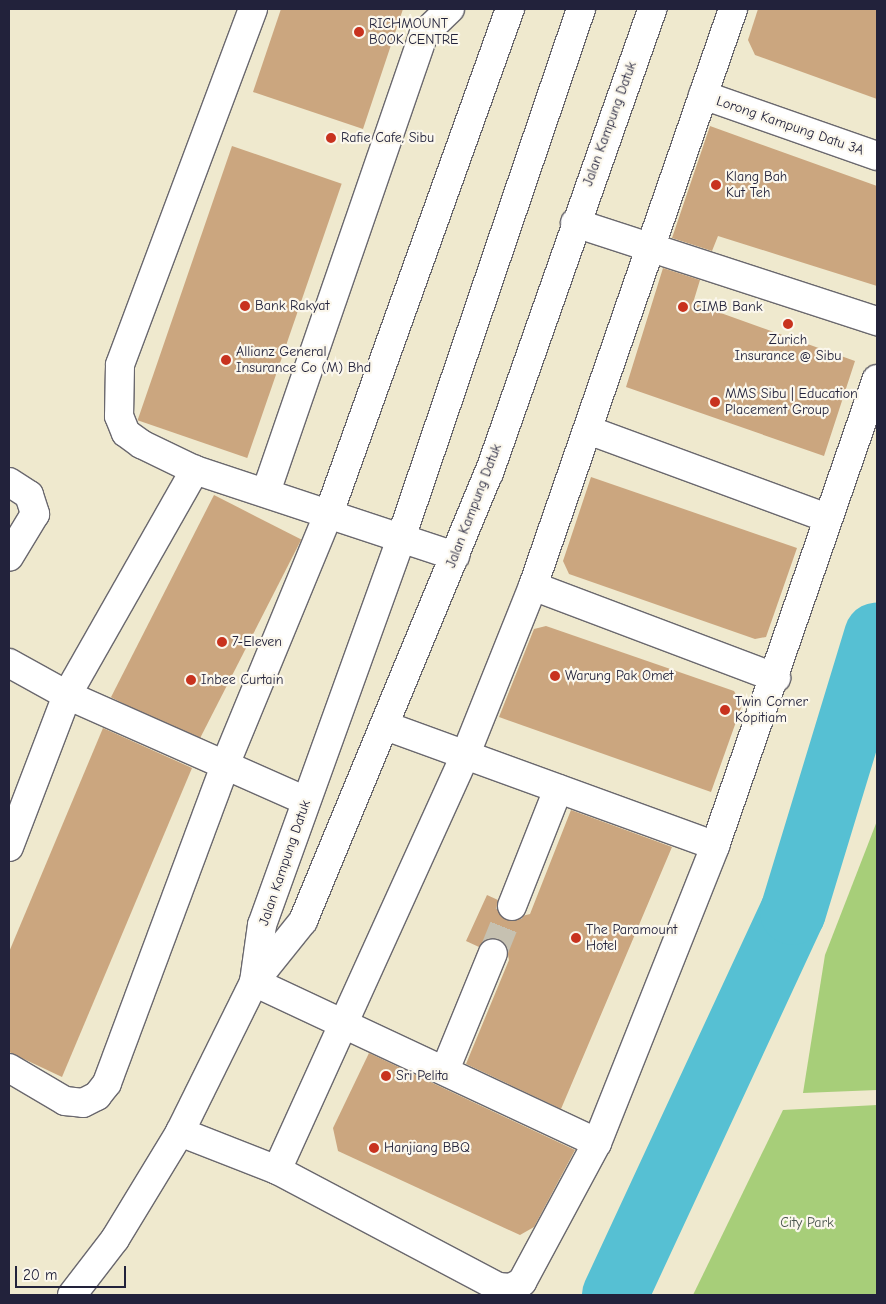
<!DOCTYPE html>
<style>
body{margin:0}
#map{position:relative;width:886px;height:1304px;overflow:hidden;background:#efe9ce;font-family:"Comic Neue",sans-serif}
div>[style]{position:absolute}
.green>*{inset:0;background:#a7ce79}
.river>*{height:66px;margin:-33px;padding:0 33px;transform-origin:33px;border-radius:33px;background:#56c0d3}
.building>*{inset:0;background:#cba67f;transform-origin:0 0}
.minor-tunnel>*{height:28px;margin-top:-14px;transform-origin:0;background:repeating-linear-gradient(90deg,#c6c1b1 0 28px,transparent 0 42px)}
.roads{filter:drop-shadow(1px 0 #6a686e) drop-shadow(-1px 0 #6a686e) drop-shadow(0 1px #6a686e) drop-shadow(0 -1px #6a686e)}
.minor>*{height:28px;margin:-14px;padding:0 14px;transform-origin:14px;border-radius:14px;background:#fff}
.dots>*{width:14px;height:14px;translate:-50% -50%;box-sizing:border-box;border:2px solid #fbf7ec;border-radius:50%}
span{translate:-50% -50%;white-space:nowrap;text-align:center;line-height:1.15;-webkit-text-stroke:4.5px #fbf7ec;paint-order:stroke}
.poi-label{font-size:14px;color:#22223b}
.left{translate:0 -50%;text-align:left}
.street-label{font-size:14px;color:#22223b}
.park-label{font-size:14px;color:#4a564e}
.frame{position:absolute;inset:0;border:10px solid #22223b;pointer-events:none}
.scale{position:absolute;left:15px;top:1266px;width:111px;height:22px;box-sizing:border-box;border:2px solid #22223b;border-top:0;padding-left:6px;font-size:15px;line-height:18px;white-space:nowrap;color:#22223b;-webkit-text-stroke:4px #fbf7ec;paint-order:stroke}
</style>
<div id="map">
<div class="green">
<i style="clip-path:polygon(877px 821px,877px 1090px,803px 1093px,825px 955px)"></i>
<i style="clip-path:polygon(877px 1105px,877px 1295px,693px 1295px,783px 1110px)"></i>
</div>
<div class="river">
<i style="left:615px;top:1295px;width:422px;rotate:-65.1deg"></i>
<i style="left:793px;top:912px;width:289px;rotate:-73.1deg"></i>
</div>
<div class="building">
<i style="clip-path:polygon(281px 9px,403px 9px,363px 129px,253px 92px)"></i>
<i style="clip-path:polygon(758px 9px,877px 9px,877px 99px,755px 55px,748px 40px)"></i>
<i style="clip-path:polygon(710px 126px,877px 186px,877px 286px,718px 236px,712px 251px,672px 238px)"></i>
<i style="left:232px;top:146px;width:116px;height:290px;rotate:19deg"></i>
<i style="clip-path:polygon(663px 268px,700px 280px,693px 303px,855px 361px,824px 456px,626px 387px)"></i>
<i style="clip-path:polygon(591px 477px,797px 548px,766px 637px,755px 639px,569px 574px,563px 561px)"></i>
<i style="left:214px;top:495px;width:98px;height:227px;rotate:27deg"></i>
<i style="clip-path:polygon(546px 626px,734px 691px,742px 705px,711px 792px,499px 717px,534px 629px)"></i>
<i style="clip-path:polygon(103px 728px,192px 768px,62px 1077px,9px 1052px,9px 952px)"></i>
<i style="clip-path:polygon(571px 810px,672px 847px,561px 1109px,466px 1064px,509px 960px,506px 944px,499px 939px,490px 938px,479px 947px,466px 941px,487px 895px,498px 900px,497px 909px,506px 920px,530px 914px)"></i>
<i style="clip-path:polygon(369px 1053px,575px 1150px,534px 1227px,520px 1235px,338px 1151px,333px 1128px)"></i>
</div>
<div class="minor-tunnel">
<i style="left:493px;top:953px;width:51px;rotate:-68deg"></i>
</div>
<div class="roads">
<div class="minor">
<i style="left:253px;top:9px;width:380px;rotate:110.5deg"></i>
<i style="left:120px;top:365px;width:51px;rotate:91.1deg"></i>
<i style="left:119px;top:416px;width:18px;rotate:68deg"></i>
<i style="left:126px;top:433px;width:19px;rotate:36deg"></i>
<i style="left:141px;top:444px;width:60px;rotate:25.7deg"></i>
<i style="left:195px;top:470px;width:274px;rotate:18.3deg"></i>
<i style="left:703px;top:95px;width:184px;rotate:19.3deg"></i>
<i style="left:575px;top:223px;width:318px;rotate:18deg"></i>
<i style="left:588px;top:430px;width:255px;rotate:20.2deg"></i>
<i style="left:9px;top:482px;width:24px;rotate:33deg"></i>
<i style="left:29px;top:495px;width:20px;rotate:72deg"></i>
<i style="left:35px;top:514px;width:50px;rotate:121.2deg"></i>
<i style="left:266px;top:492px;width:484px;rotate:-71deg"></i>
<i style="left:424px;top:34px;width:36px;rotate:-44deg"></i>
<i style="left:533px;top:586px;width:260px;rotate:20.7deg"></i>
<i style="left:9px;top:663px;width:66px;rotate:28.9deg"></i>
<i style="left:67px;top:695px;width:261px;rotate:23.9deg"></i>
<i style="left:386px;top:726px;width:350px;rotate:20deg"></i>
<i style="left:9px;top:847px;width:163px;rotate:-69.1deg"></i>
<i style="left:67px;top:695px;width:259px;rotate:-60.4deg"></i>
<i style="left:512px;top:906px;width:126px;rotate:-68.5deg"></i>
<i style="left:254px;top:982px;width:58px;rotate:-82deg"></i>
<i style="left:262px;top:925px;width:411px;rotate:-70.2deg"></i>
<i style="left:401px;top:538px;width:559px;rotate:-71.21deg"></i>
<i style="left:254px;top:982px;width:379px;rotate:25.1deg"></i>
<i style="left:9px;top:1068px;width:65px;rotate:30.5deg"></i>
<i style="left:65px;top:1101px;width:18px;rotate:6deg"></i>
<i style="left:83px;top:1103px;width:16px;rotate:-27deg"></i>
<i style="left:97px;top:1096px;width:16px;rotate:-52deg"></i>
<i style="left:107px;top:1083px;width:339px;rotate:-69.6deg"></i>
<i style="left:225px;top:765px;width:273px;rotate:-67.6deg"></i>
<i style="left:329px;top:513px;width:536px;rotate:-70.25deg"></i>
<i style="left:445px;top:1070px;width:126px;rotate:-67.7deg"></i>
<i style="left:180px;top:1132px;width:104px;rotate:21.4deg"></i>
<i style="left:277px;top:1170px;width:250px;rotate:27.9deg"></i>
<i style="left:498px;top:1287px;width:13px;rotate:4deg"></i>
<i style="left:511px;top:1288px;width:13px;rotate:-29deg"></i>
<i style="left:522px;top:1282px;width:158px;rotate:-61.7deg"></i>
<i style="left:597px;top:1143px;width:320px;rotate:-68.3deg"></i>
<i style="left:715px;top:846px;width:494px;rotate:-70.9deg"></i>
<i style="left:277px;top:1170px;width:455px;rotate:-65.6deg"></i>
<i style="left:465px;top:756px;width:183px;rotate:-68.2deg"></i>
<i style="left:533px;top:586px;width:611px;rotate:-70.88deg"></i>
<i style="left:72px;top:1295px;width:71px;rotate:-52.5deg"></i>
<i style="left:115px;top:1239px;width:125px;rotate:-58.7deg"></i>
<i style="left:180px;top:1132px;width:167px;rotate:-63.7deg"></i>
<i style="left:254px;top:982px;width:78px;rotate:-51.2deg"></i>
<i style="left:303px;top:921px;width:485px;rotate:-67.5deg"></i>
<i style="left:489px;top:473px;width:492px;rotate:-70.6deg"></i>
</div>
</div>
<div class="dots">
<i style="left:359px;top:32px;background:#c8321e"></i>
<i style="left:331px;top:138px;background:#c8321e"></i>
<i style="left:716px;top:185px;background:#c8321e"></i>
<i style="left:245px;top:306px;background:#c8321e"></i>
<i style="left:683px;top:307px;background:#c8321e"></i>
<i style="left:788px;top:324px;background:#c8321e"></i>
<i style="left:226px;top:360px;background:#c8321e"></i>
<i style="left:715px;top:402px;background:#c8321e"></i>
<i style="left:222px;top:642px;background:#c8321e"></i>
<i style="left:555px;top:676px;background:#c8321e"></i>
<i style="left:191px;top:680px;background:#c8321e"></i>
<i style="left:725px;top:710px;background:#c8321e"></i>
<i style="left:576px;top:938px;background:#c8321e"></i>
<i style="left:386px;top:1076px;background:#c8321e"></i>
<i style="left:374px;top:1148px;background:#c8321e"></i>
</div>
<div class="poi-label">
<span class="left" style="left:369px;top:32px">RICHMOUNT<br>BOOK CENTRE</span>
<span class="left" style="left:341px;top:138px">Rafie Cafe, Sibu</span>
<span class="left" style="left:726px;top:185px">Klang Bah<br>Kut Teh</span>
<span class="left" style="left:255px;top:306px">Bank Rakyat</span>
<span class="left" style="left:693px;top:307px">CIMB Bank</span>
<span style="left:788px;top:348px">Zurich<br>Insurance @ Sibu</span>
<span class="left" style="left:236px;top:360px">Allianz General<br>Insurance Co (M) Bhd</span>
<span class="left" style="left:725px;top:402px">MMS Sibu | Education<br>Placement Group</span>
<span class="left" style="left:232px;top:642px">7-Eleven</span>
<span class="left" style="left:565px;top:676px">Warung Pak Omet</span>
<span class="left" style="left:201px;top:680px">Inbee Curtain</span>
<span class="left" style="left:735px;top:710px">Twin Corner<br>Kopitiam</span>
<span class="left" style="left:586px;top:938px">The Paramount<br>Hotel</span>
<span class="left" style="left:396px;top:1076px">Sri Pelita</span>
<span class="left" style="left:384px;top:1148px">Hanjiang BBQ</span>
</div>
<div class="street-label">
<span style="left:610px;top:124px;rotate:-70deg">Jalan Kampung Datuk</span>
<span style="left:790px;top:126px;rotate:19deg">Lorong Kampung Datu 3A</span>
<span style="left:474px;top:506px;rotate:-69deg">Jalan Kampung Datuk</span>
<span style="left:285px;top:863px;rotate:-71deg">Jalan Kampung Datuk</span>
</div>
<div class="park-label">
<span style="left:807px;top:1223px">City Park</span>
</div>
<div class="frame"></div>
<div class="scale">20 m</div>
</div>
